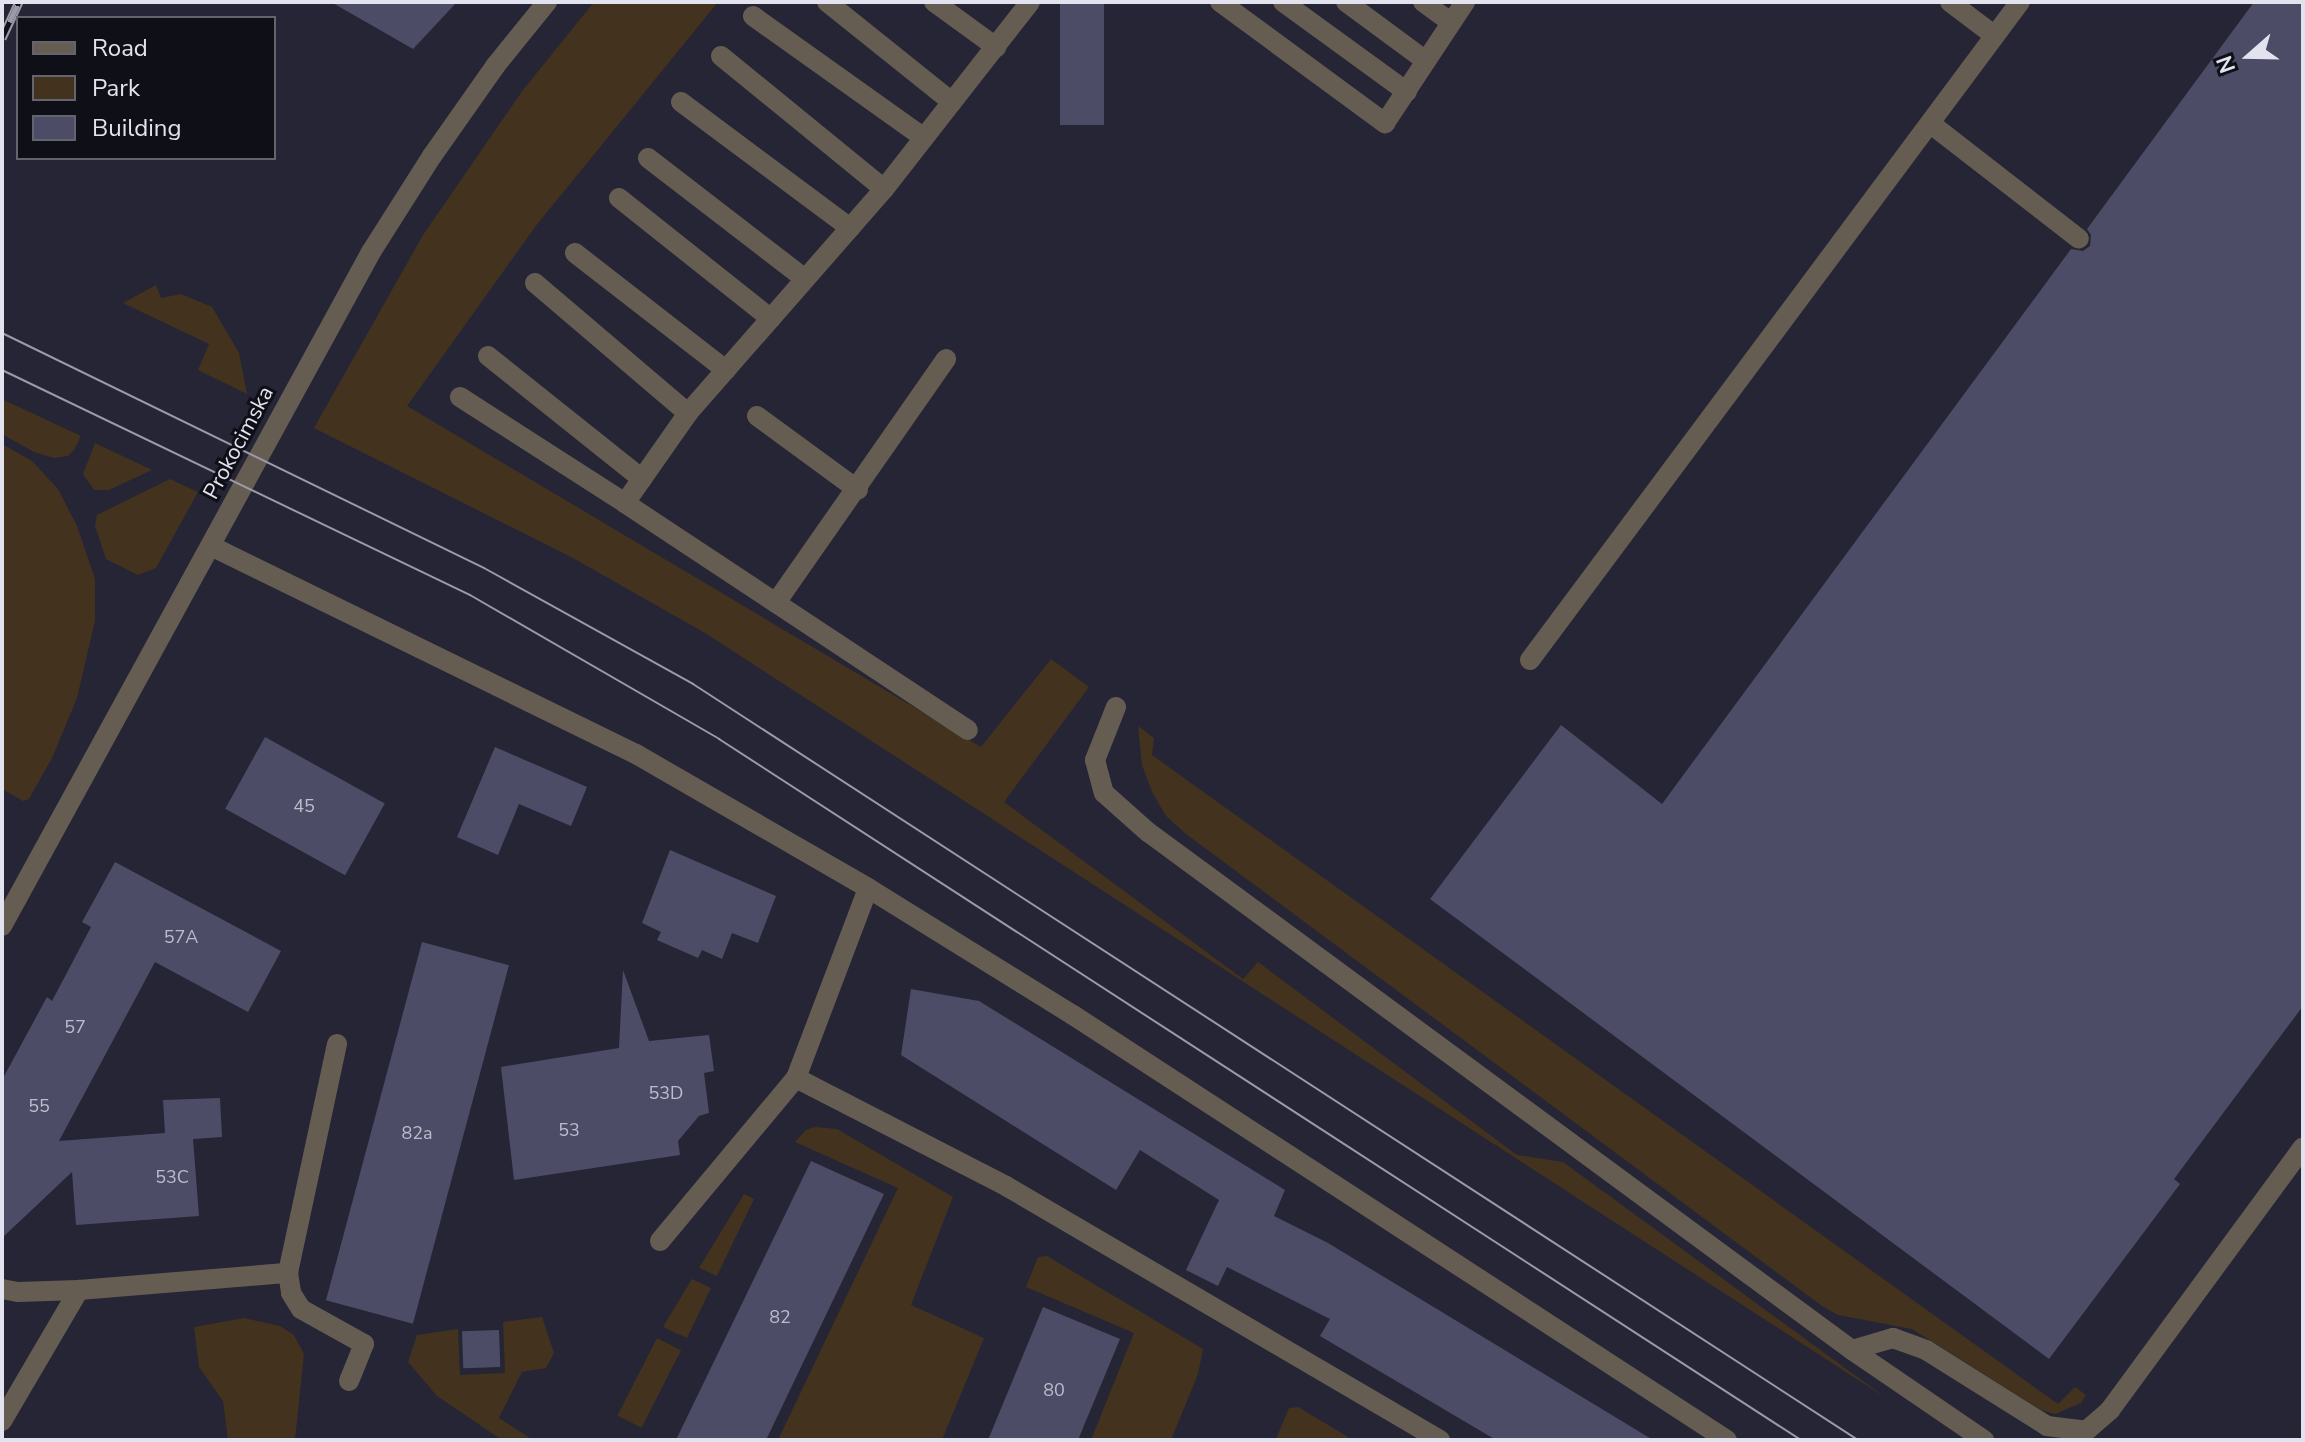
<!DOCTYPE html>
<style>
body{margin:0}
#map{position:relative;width:2305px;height:1442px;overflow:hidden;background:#252536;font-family:"Nunito Sans",sans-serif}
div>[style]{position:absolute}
.green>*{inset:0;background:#43331e;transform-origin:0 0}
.building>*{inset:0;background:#4c4c67;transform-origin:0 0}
.service>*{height:20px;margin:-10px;padding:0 10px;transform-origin:10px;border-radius:10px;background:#665d52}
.minor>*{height:20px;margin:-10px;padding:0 10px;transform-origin:10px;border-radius:10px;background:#665d52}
.tram>*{height:2px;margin:-1px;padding:0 1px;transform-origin:1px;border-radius:1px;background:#9a9ba8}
.rail>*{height:9px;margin-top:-4.5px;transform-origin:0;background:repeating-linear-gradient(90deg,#0f0f17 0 18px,#9a9ba8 0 36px);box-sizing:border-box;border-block:2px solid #9a9ba8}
span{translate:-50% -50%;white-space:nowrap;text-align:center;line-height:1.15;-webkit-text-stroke:6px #0f0f17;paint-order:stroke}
.number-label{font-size:18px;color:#bcbdcc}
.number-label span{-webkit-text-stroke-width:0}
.street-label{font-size:22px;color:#e2e3ee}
.frame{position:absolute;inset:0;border:4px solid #e2e3ee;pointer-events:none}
.legend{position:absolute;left:16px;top:16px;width:260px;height:144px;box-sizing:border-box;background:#0f0f17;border:2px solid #63646d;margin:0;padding:10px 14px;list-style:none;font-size:24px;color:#e2e3ee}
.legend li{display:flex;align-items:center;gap:16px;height:40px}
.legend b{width:40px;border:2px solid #63646d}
.north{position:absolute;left:2209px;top:16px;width:80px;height:80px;-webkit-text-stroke:6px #0f0f17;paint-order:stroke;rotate:250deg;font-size:22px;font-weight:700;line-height:32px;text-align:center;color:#e2e3ee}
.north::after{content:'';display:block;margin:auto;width:28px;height:36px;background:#e2e3ee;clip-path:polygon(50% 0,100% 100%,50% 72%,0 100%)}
</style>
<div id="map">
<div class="green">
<i style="clip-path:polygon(594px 2px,718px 2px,535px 227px,407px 406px,981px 747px,1051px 659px,1089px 687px,1004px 802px,1243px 979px,1258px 962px,1517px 1155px,1563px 1162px,1886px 1398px,705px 633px,573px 558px,314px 428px,423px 235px,523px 90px)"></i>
<i style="clip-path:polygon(156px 285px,161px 298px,181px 294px,212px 307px,239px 353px,247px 394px,198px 370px,209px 344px,123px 303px)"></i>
<i style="clip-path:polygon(2px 399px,81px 436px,74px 450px,68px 456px,54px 458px,34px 452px,2px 434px)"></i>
<i style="clip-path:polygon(95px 443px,152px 470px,109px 490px,94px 490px,83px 474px)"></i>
<i style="clip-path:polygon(2px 444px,32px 461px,58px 489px,77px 526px,95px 579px,95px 621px,77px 698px,52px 758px,29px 799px,23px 801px,2px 789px)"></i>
<i style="clip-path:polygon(170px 479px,198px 492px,156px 568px,138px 575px,106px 559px,95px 526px,97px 515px)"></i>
<i style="clip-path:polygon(1138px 726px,1154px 738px,1152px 755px,2058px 1404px,2075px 1387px,2086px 1395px,2081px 1403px,2055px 1414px,2041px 1410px,1912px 1329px,1838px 1315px,1822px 1306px,1186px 834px,1166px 816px,1152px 792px,1142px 765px)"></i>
<i style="clip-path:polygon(815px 1127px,837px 1129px,953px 1197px,911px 1305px,984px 1338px,942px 1440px,778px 1440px,898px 1188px,795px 1142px,806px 1130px)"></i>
<i style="clip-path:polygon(744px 1194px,754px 1199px,717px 1276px,699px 1268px)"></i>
<i style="clip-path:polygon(1047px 1256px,1203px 1349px,1198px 1374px,1171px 1440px,1091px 1440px,1134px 1333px,1026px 1287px,1038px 1257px)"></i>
<i style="clip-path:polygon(692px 1279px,711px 1288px,687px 1338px,663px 1327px)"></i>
<i style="clip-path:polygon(542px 1317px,554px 1353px,546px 1368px,522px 1372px,499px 1418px,530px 1438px,529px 1440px,502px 1440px,437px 1396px,408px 1362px,417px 1335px,458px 1329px,460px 1375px,505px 1373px,503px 1322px)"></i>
<i style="clip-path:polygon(244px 1318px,280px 1326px,294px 1335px,304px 1354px,295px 1440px,228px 1440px,223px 1401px,199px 1367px,194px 1327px)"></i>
<i style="left:657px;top:1338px;width:27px;height:87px;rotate:27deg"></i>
<i style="clip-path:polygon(1298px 1407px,1353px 1440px,1276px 1439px,1289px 1408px)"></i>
</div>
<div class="building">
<i style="clip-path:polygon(331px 2px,457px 2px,413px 49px)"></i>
<i style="left:1060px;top:2px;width:44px;height:123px"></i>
<i style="clip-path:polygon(2254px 2px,2303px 2px,2303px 1006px,2174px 1179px,2180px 1184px,2049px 1359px,1430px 899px,1561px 725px,1662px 804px,2071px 249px,2083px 251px,2090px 246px,2091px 235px,2087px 229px)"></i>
<i style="left:265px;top:737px;width:137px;height:82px;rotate:29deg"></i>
<i style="clip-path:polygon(495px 747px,587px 787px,571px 826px,519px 804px,498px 855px,457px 837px)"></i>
<i style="clip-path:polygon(670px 850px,776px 896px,758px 943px,732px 933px,722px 959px,702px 950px,698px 958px,657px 940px,661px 932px,642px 923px)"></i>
<i style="clip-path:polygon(115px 862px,281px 951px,248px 1012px,155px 962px,59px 1141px,165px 1133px,163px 1100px,220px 1098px,222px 1137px,193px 1139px,199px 1216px,76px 1225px,72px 1172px,2px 1238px,2px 1080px,47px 997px,52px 1001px,91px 927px,82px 922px)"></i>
<i style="left:422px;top:942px;width:90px;height:371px;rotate:15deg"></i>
<i style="clip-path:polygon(623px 970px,649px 1041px,709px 1035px,714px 1071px,704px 1073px,709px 1113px,699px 1116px,678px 1141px,680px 1155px,514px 1180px,501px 1067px,619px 1048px)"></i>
<i style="clip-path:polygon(911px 989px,979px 1001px,1285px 1190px,1274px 1216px,1328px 1243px,1653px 1440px,1496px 1440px,1320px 1336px,1330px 1319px,1227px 1267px,1218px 1286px,1186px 1270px,1219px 1200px,1140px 1150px,1116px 1190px,901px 1055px)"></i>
<i style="clip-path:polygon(811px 1161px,884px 1194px,766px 1440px,676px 1440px)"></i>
<i style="clip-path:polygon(1043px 1307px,1120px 1339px,1078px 1440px,988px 1440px)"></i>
<i style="left:499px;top:1330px;width:37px;height:37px;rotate:88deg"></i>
</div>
<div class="service">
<i style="left:827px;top:2px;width:160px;rotate:38.7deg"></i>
<i style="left:934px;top:2px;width:77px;rotate:36deg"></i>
<i style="left:1220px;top:2px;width:205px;rotate:36.3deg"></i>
<i style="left:1385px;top:123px;width:145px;rotate:-56.5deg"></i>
<i style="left:1283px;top:2px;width:153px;rotate:36deg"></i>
<i style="left:1346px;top:2px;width:99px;rotate:36.4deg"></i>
<i style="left:1423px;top:2px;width:34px;rotate:36deg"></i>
<i style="left:1950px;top:2px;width:56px;rotate:37.1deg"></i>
<i style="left:753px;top:16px;width:210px;rotate:35.5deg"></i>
<i style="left:721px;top:56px;width:210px;rotate:39.2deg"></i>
<i style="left:681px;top:102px;width:211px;rotate:36.7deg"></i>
<i style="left:1931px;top:124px;width:187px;rotate:37.8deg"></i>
<i style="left:648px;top:158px;width:198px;rotate:37.6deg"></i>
<i style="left:619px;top:198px;width:194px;rotate:38.5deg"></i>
<i style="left:575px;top:253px;width:191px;rotate:37.8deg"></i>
<i style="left:535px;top:283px;width:201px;rotate:40.4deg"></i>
<i style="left:488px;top:356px;width:197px;rotate:38.6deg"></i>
<i style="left:946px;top:359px;width:297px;rotate:124.9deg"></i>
<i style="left:776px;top:603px;width:181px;rotate:-146.5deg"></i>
<i style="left:625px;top:503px;width:110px;rotate:-55deg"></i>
<i style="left:688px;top:413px;width:298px;rotate:-48.8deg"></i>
<i style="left:884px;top:189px;width:237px;rotate:-52deg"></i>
<i style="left:460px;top:397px;width:196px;rotate:32.7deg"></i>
<i style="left:757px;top:416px;width:125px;rotate:36.2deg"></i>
<i style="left:776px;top:603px;width:230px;rotate:33.5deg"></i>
<i style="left:1530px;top:660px;width:820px;rotate:-53.33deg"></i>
<i style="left:1116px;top:707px;width:57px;rotate:111.6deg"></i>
<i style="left:1095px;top:760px;width:34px;rotate:75deg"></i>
<i style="left:1104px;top:793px;width:59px;rotate:41.6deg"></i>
<i style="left:1148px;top:832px;width:874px;rotate:36.35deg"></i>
<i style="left:1852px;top:1350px;width:160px;rotate:34.3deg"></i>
<i style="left:796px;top:1078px;width:236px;rotate:27.2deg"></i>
<i style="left:1006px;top:1186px;width:503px;rotate:30.34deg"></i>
<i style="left:660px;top:1241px;width:212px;rotate:-50.2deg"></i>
<i style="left:796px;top:1078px;width:203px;rotate:-69.2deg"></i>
<i style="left:1852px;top:1350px;width:43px;rotate:-16.3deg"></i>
<i style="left:1893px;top:1338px;width:35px;rotate:20deg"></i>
<i style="left:1926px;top:1350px;width:143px;rotate:32.1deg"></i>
<i style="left:2047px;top:1426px;width:39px;rotate:7deg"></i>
<i style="left:2086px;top:1431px;width:32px;rotate:-41deg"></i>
<i style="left:2110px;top:1410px;width:326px;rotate:-53.7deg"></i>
</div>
<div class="minor">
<i style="left:211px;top:546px;width:473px;rotate:26.1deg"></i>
<i style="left:636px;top:754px;width:268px;rotate:30deg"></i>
<i style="left:868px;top:888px;width:241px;rotate:31.8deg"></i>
<i style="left:1073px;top:1015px;width:780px;rotate:33.02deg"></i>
<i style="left:2px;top:926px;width:768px;rotate:-61.3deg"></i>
<i style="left:371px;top:252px;width:114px;rotate:-57.6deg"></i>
<i style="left:432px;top:156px;width:111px;rotate:-54.9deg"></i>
<i style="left:496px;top:65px;width:81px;rotate:-51deg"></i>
<i style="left:337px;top:1044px;width:234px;rotate:102.1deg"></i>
<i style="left:288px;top:1273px;width:20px;rotate:81deg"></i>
<i style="left:291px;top:1293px;width:19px;rotate:58deg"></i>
<i style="left:301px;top:1309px;width:72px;rotate:29.1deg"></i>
<i style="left:364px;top:1344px;width:40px;rotate:112deg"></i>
<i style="left:2px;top:1289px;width:16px;rotate:11deg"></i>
<i style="left:18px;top:1292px;width:61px;rotate:-1.9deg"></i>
<i style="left:79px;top:1290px;width:210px;rotate:-4.7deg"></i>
<i style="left:2px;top:1421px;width:152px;rotate:-59.6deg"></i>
</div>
<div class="tram">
<i style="left:2px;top:333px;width:536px;rotate:25.99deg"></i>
<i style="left:484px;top:568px;width:239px;rotate:29deg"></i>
<i style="left:693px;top:684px;width:1389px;rotate:32.98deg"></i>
<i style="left:2px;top:370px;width:519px;rotate:25.68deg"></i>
<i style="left:470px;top:595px;width:288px;rotate:30deg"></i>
<i style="left:719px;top:739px;width:1289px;rotate:32.94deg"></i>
</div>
<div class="rail">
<i style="left:2px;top:38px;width:40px;rotate:-65deg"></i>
</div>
<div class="number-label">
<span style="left:304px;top:806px">45</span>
<span style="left:181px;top:937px">57A</span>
<span style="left:75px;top:1027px">57</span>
<span style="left:666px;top:1093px">53D</span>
<span style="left:39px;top:1106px">55</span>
<span style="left:569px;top:1130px">53</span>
<span style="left:417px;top:1133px">82a</span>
<span style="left:172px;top:1177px">53C</span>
<span style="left:780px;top:1317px">82</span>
<span style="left:1054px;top:1390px">80</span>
</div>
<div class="street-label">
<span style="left:239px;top:443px;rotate:-62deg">Prokocimska</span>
</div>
<div class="frame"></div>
<ul class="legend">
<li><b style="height:10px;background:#665d52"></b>Road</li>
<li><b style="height:22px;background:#43331e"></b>Park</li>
<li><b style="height:22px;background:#4c4c67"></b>Building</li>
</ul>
<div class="north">N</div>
</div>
